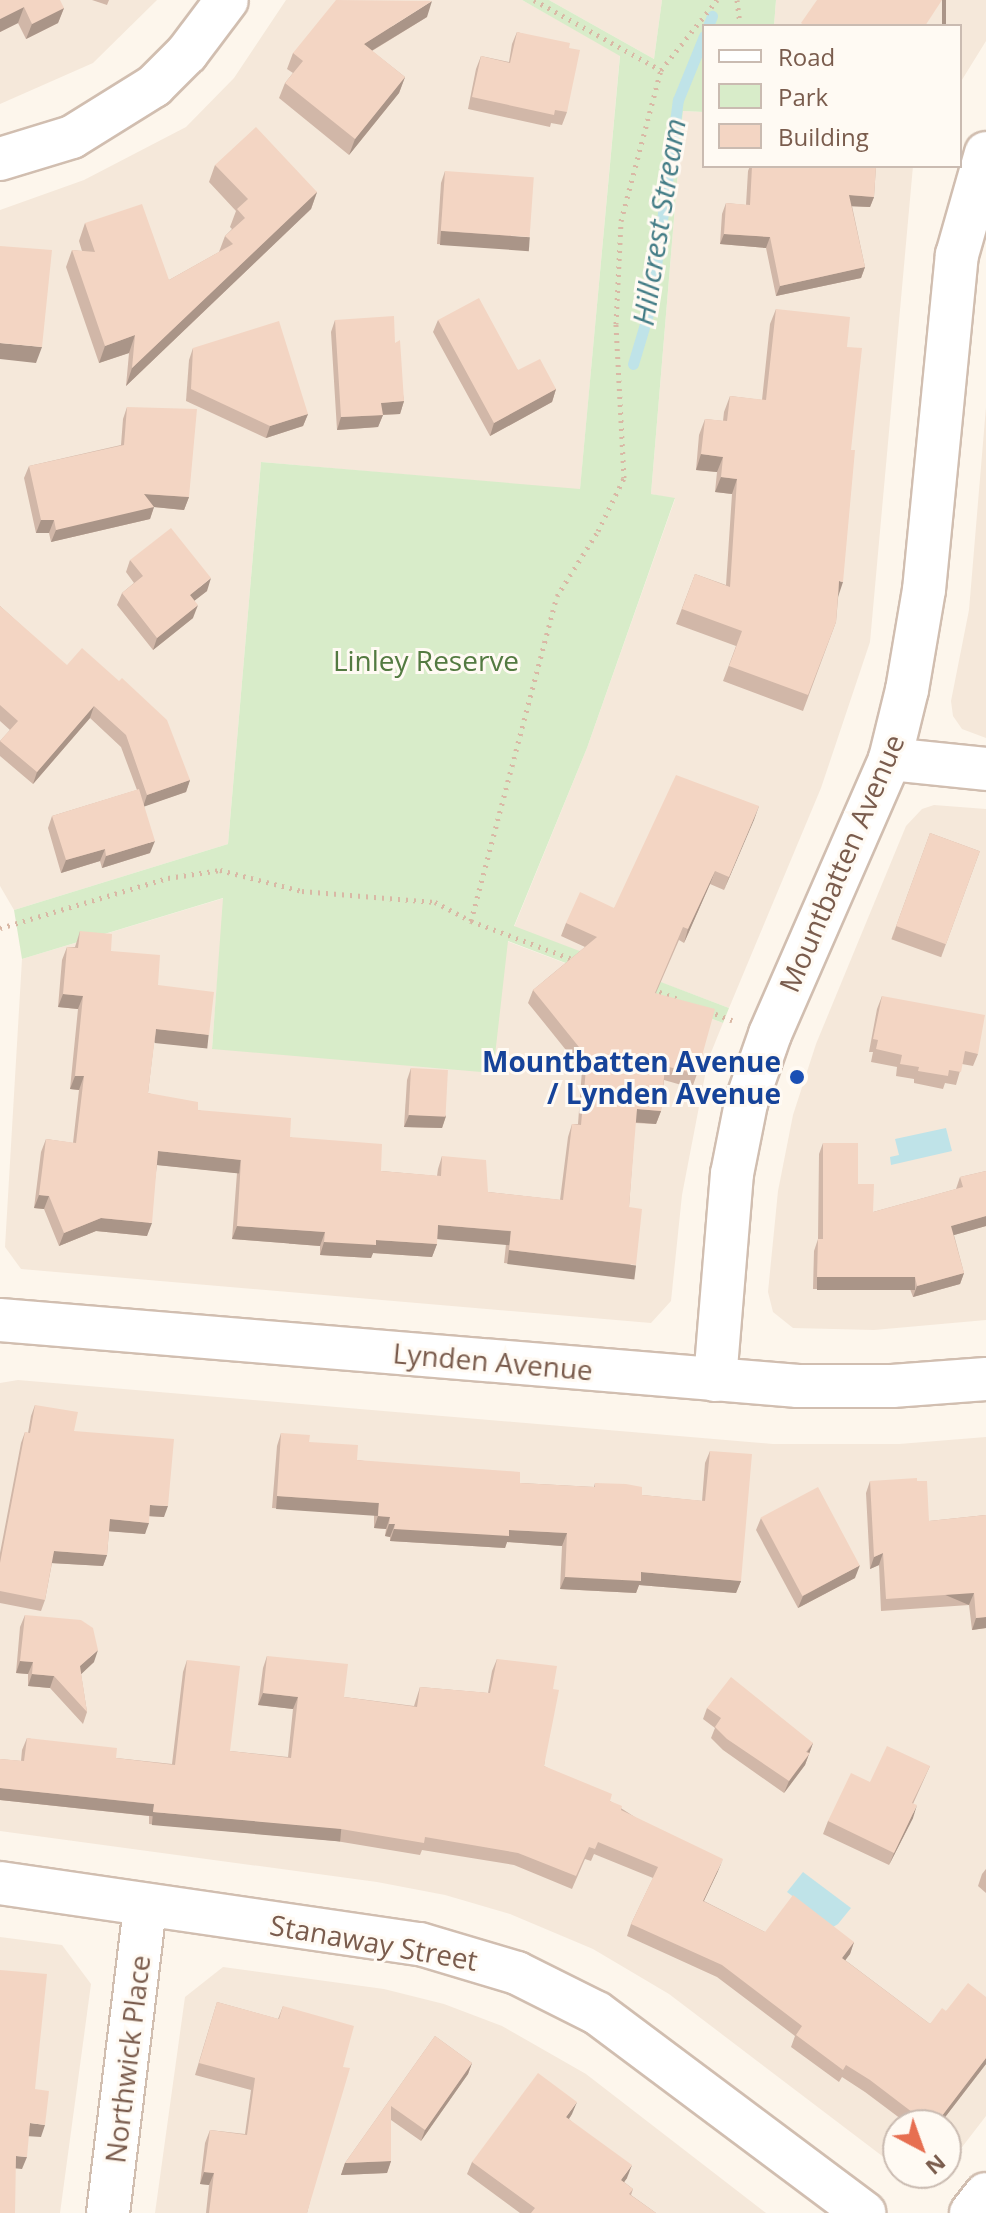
<!DOCTYPE html>
<style>
body{margin:0}
#map{position:relative;width:986px;height:2213px;overflow:hidden;background:#fdf6ec;font-family:"Open Sans",sans-serif}
div>[style]{position:absolute}
.residential>*{inset:0;background:#f5e8da}
.green>*{inset:0;background:#d8ecc9}
.water>*{inset:0;background:#bfe3e8}
.stream>*{height:11px;margin:-5.5px;padding:0 5.5px;transform-origin:5.5px;border-radius:5.5px;background:#bfe3e8}
.path>*{height:5px;margin-top:-2.5px;transform-origin:0;background:repeating-linear-gradient(90deg,#d9b8a5 0 2px,transparent 0 8px)}
.roads{filter:drop-shadow(2px 0 #d1beb0) drop-shadow(-2px 0 #d1beb0) drop-shadow(0 2px #d1beb0) drop-shadow(0 -2px #d1beb0)}
.street>*{height:42px;margin:-21px;padding:0 21px;transform-origin:21px;border-radius:21px;background:#fff}
.wall>*{inset:0;background:#d1b7a8;transform-origin:0 0}
.shaded-wall>*{inset:0;background:#aa9588;transform-origin:0 0}
.building>*{inset:0;background:#f3d5c3;transform-origin:0 0}
.dots>*{width:22px;height:22px;translate:-50% -50%;box-sizing:border-box;border:4px solid #fffaf3;border-radius:50%}
span{translate:-50% -50%;white-space:nowrap;text-align:center;line-height:1.15;-webkit-text-stroke:6px #fffaf3;paint-order:stroke}
.park-label{font-size:28px;color:#537a41}
.street-label{font-size:28px;color:#7a5c4d}
.transit-label{font-size:28px;color:#164399;font-weight:700}
.right{translate:-100% -50%;text-align:right}
.water-label{font-size:30px;color:#437c86;font-style:italic}
.legend{position:absolute;left:702px;top:24px;width:260px;height:144px;box-sizing:border-box;background:#fffaf3;border:2px solid #cabbb1;margin:0;padding:10px 14px;list-style:none;font-size:24px;color:#7a5c4d}
.legend li{display:flex;align-items:center;gap:16px;height:40px}
.legend b{width:40px;border:2px solid #cabbb1}
.north{position:absolute;left:882px;top:2109px;width:80px;height:80px;box-sizing:border-box;background:#fffaf3;border:2px solid #cabbb1;border-radius:50%;rotate:139deg;font-size:22px;font-weight:700;line-height:32px;text-align:center;color:#7a5c4d}
.north::after{content:'';display:block;margin:auto;width:28px;height:36px;background:#e76f51;clip-path:polygon(50% 0,100% 100%,50% 72%,0 100%)}
</style>
<div id="map">
<div class="residential">
<i style="clip-path:polygon(0 0,157px 0,93px 63px,0 104px)"></i>
<i style="clip-path:polygon(286px 0,522px 0,620px 55px,580px 490px,261px 462px,228px 844px,14px 910px,0 886px,0 210px,84px 180px,186px 127px,234px 78px)"></i>
<i style="clip-path:polygon(549px 0,662px 0,654px 59px)"></i>
<i style="clip-path:polygon(776px 0,986px 0,986px 41px,960px 83px,960px 26px,774px 26px)"></i>
<i style="clip-path:polygon(683px 111px,704px 112px,704px 166px,913px 166px,870px 642px,821px 788px,729px 1008px,514px 927px,587px 748px,675px 499px,651px 494px)"></i>
<i style="clip-path:polygon(986px 407px,986px 738px,962px 729px,953px 716px,951px 701px,969px 610px)"></i>
<i style="clip-path:polygon(934px 805px,986px 809px,986px 1320px,874px 1330px,793px 1328px,773px 1312px,768px 1292px,778px 1191px,793px 1115px,816px 1044px,906px 826px,922px 809px)"></i>
<i style="clip-path:polygon(224px 898px,212px 1048px,507px 941px,723px 1023px,708px 1060px,682px 1195px,671px 1301px,651px 1323px,21px 1269px,5px 1247px,22px 959px)"></i>
<i style="clip-path:polygon(18px 1380px,773px 1444px,899px 1444px,986px 1437px,986px 2116px,949px 2164px,946px 2164px,946px 2125px,898px 2125px,898px 2168px,669px 1994px,593px 1949px,510px 1914px,445px 1895px,377px 1882px,0 1831px,0 1383px)"></i>
<i style="clip-path:polygon(0 1937px,62px 1945px,91px 1984px,60px 2213px,0 2213px)"></i>
<i style="clip-path:polygon(223px 1967px,384px 1989px,444px 2004px,502px 2026px,586px 2074px,766px 2213px,155px 2213px,185px 1997px)"></i>
</div>
<div class="green">
<i style="clip-path:polygon(522px 0,549px 0,654px 59px,662px 0,776px 0,774px 26px,704px 26px,704px 112px,683px 111px,651px 494px,675px 498px,587px 748px,514px 926px,729px 1008px,723px 1023px,508px 941px,493px 1073px,212px 1049px,223px 898px,22px 959px,14px 910px,228px 844px,261px 462px,580px 489px,620px 56px)"></i>
</div>
<div class="water">
<i style="clip-path:polygon(946px 1128px,952px 1151px,891px 1165px,890px 1157px,899px 1155px,895px 1139px)"></i>
<i style="clip-path:polygon(803px 1872px,851px 1908px,838px 1924px,833px 1927px,787px 1892px)"></i>
</div>
<div class="stream">
<i style="left:708px;top:26px;width:11px;rotate:-68deg"></i>
<i style="left:633px;top:364px;width:63px;rotate:-73.3deg"></i>
<i style="left:651px;top:304px;width:206px;rotate:-82.5deg"></i>
<i style="left:678px;top:100px;width:69px;rotate:-67.9deg"></i>
</div>
<div class="path">
<i style="left:534px;top:0;width:145px;rotate:28.9deg"></i>
<i style="left:661px;top:70px;width:90px;rotate:-51.3deg"></i>
<i style="left:737px;top:0;width:26px;rotate:83deg"></i>
<i style="left:471px;top:921px;width:336px;rotate:-75.2deg"></i>
<i style="left:557px;top:596px;width:77px;rotate:-57.8deg"></i>
<i style="left:598px;top:531px;width:59px;rotate:-63.9deg"></i>
<i style="left:624px;top:478px;width:154px;rotate:-93deg"></i>
<i style="left:616px;top:324px;width:103px;rotate:-87.2deg"></i>
<i style="left:621px;top:221px;width:156px;rotate:-75.2deg"></i>
<i style="left:0;top:928px;width:175px;rotate:-16.6deg"></i>
<i style="left:168px;top:878px;width:53px;rotate:-8.7deg"></i>
<i style="left:220px;top:870px;width:85px;rotate:14.4deg"></i>
<i style="left:302px;top:891px;width:133px;rotate:4.7deg"></i>
<i style="left:435px;top:902px;width:41px;rotate:27.8deg"></i>
<i style="left:471px;top:921px;width:111px;rotate:20.6deg"></i>
<i style="left:652px;top:989px;width:30px;rotate:21deg"></i>
<i style="left:708px;top:1011px;width:26px;rotate:21deg"></i>
</div>
<div class="roads">
<div class="street">
<i style="left:0;top:159px;width:75px;rotate:-17deg"></i>
<i style="left:72px;top:137px;width:97px;rotate:-31.9deg"></i>
<i style="left:154px;top:86px;width:47px;rotate:-45deg"></i>
<i style="left:187px;top:53px;width:66px;rotate:-53deg"></i>
<i style="left:890px;top:759px;width:97px;rotate:5.9deg"></i>
<i style="left:0;top:1320px;width:801px;rotate:4.73deg"></i>
<i style="left:798px;top:1386px;width:94px"></i>
<i style="left:892px;top:1386px;width:94px;rotate:-4.3deg"></i>
<i style="left:715px;top:1380px;width:207px;rotate:-85.3deg"></i>
<i style="left:732px;top:1174px;width:72px;rotate:-78.8deg"></i>
<i style="left:746px;top:1103px;width:73px;rotate:-70.8deg"></i>
<i style="left:770px;top:1034px;width:300px;rotate:-66.4deg"></i>
<i style="left:890px;top:759px;width:71px;rotate:-76.2deg"></i>
<i style="left:907px;top:690px;width:101px;rotate:-80.4deg"></i>
<i style="left:924px;top:590px;width:337px;rotate:-84.4deg"></i>
<i style="left:957px;top:255px;width:106px;rotate:-74.1deg"></i>
<i style="left:0;top:1883px;width:424px;rotate:8.3deg"></i>
<i style="left:420px;top:1944px;width:101px;rotate:16.6deg"></i>
<i style="left:517px;top:1973px;width:89px;rotate:26.6deg"></i>
<i style="left:597px;top:2013px;width:334px;rotate:36.8deg"></i>
<i style="left:108px;top:2213px;width:310px;rotate:-83.1deg"></i>
<i style="left:971px;top:2213px;width:24px;rotate:-52deg"></i>
</div>
</div>
<div class="wall">
<i style="clip-path:polygon(0 0,64px 8px,58px 23px,26px 39px,18px 23px,0 32px)"></i>
<i style="clip-path:polygon(92px 0,109px 0,107px 5px)"></i>
<i style="clip-path:polygon(427px 17px,372px 51px,405px 77px,399px 93px,349px 155px,279px 98px,285px 83px,293px 73px,287px 69px,293px 53px)"></i>
<i style="clip-path:polygon(517px 32px,569px 48px,567px 112px,562px 125px,551px 123px,550px 127px,468px 109px,476px 69px,481px 56px,509px 62px,512px 44px)"></i>
<i style="clip-path:polygon(215px 165px,317px 192px,311px 209px,126px 386px,129px 353px,99px 363px,66px 267px,72px 250px,82px 251px,79px 241px,85px 223px,169px 280px,219px 252px,225px 236px,232px 229px,230px 227px,236px 211px,209px 182px)"></i>
<i style="clip-path:polygon(750px 166px,876px 166px,874px 197px,870px 207px,852px 206px,865px 267px,861px 278px,776px 296px,766px 248px,720px 244px,722px 214px,726px 203px,746px 205px,748px 171px)"></i>
<i style="clip-path:polygon(445px 171px,526px 250px,437px 244px,441px 183px)"></i>
<i style="clip-path:polygon(776px 309px,847px 347px,851px 450px,836px 622px,803px 711px,723px 681px,736px 646px,676px 624px,695px 574px,726px 585px,732px 494px,715px 492px,717px 472px,696px 470px,699px 435px,705px 419px,723px 421px,724px 412px,730px 396px,762px 400px,770px 324px)"></i>
<i style="clip-path:polygon(335px 320px,395px 343px,404px 401px,400px 414px,383px 415px,378px 427px,337px 430px,331px 332px)"></i>
<i style="clip-path:polygon(438px 320px,518px 370px,556px 389px,552px 402px,490px 436px,433px 332px)"></i>
<i style="clip-path:polygon(193px 348px,308px 414px,303px 426px,266px 438px,186px 401px,189px 360px)"></i>
<i style="clip-path:polygon(127px 407px,189px 497px,184px 510px,154px 507px,150px 519px,51px 542px,49px 533px,36px 533px,24px 478px,29px 466px,121px 445px,123px 419px)"></i>
<i style="clip-path:polygon(130px 560px,207px 591px,194px 601px,193px 618px,153px 650px,117px 605px,122px 593px,134px 583px,126px 572px)"></i>
<i style="clip-path:polygon(0 606px,190px 780px,186px 792px,144px 806px,150px 853px,102px 868px,100px 861px,61px 873px,48px 828px,52px 816px,137px 790px,121px 747px,90px 718px,33px 784px,0 756px,0 741px,10px 730px,0 721px)"></i>
<i style="clip-path:polygon(759px 806px,724px 890px,710px 884px,684px 943px,679px 940px,656px 993px,697px 1074px,692px 1088px,664px 1080px,661px 1111px,656px 1124px,635px 1123px,629px 1207px,631px 1278px,504px 1263px,506px 1244px,437px 1239px,437px 1244px,432px 1257px,373px 1253px,371px 1258px,320px 1255px,320px 1246px,232px 1239px,237px 1173px,157px 1165px,147px 1236px,96px 1231px,59px 1246px,44px 1209px,34px 1208px,41px 1152px,46px 1139px,73px 1143px,79px 1090px,70px 1089px,78px 1009px,58px 1007px,62px 960px,67px 947px,75px 947px,80px 931px,111px 951px,158px 985px,205px 1048px,154px 1042px,148px 1093px,198px 1110px,290px 1137px,381px 1171px,437px 1176px,438px 1169px,442px 1156px,488px 1192px,560px 1200px,568px 1137px,572px 1124px,578px 1124px,582px 1070px,528px 1003px,533px 990px,585px 947px,561px 936px,566px 923px,614px 908px)"></i>
<i style="left:930px;top:833px;width:53px;height:113px;rotate:20deg"></i>
<i style="clip-path:polygon(882px 996px,978px 1054px,973px 1066px,962px 1064px,956px 1085px,945px 1083px,943px 1089px,914px 1083px,914px 1079px,896px 1076px,897px 1067px,871px 1062px,873px 1052px,869px 1052px,877px 1009px)"></i>
<i style="clip-path:polygon(411px 1068px,446px 1116px,442px 1128px,404px 1127px,407px 1080px)"></i>
<i style="clip-path:polygon(823px 1143px,858px 1184px,873px 1212px,956px 1189px,960px 1177px,986px 1171px,986px 1226px,954px 1235px,964px 1273px,960px 1284px,913px 1297px,910px 1289px,813px 1289px,814px 1251px,818px 1239px,819px 1154px)"></i>
<i style="clip-path:polygon(35px 1405px,74px 1431px,164px 1517px,149px 1516px,145px 1534px,109px 1531px,107px 1555px,103px 1566px,52px 1563px,45px 1600px,41px 1611px,0 1603px,0 1553px,21px 1443px,25px 1432px,28px 1433px,31px 1416px)"></i>
<i style="clip-path:polygon(281px 1433px,357px 1460px,520px 1483px,594px 1487px,595px 1483px,642px 1495px,702px 1501px,705px 1463px,710px 1451px,741px 1581px,736px 1593px,639px 1585px,636px 1593px,560px 1589px,562px 1546px,507px 1542px,505px 1548px,390px 1541px,390px 1537px,385px 1536px,386px 1529px,374px 1528px,374px 1515px,272px 1508px,277px 1446px)"></i>
<i style="clip-path:polygon(870px 1481px,929px 1521px,986px 1515px,986px 1628px,972px 1630px,969px 1605px,881px 1611px,879px 1565px,870px 1569px,866px 1493px)"></i>
<i style="clip-path:polygon(761px 1518px,855px 1578px,798px 1608px,756px 1530px)"></i>
<i style="clip-path:polygon(25px 1615px,94px 1662px,81px 1674px,87px 1712px,83px 1724px,50px 1688px,28px 1686px,28px 1674px,16px 1673px,20px 1627px)"></i>
<i style="clip-path:polygon(267px 1656px,344px 1697px,414px 1706px,420px 1687px,488px 1693px,492px 1671px,497px 1659px,553px 1689px,544px 1766px,610px 1801px,718px 1871px,704px 1901px,765px 1932px,854px 1942px,850px 1954px,845px 1960px,930px 2024px,946px 2011px,986px 1997px,986px 2064px,939px 2125px,909px 2125px,865px 2092px,842px 2077px,839px 2082px,791px 2047px,795px 2036px,717px 1977px,627px 1936px,631px 1924px,653px 1878px,594px 1854px,591px 1861px,585px 1859px,572px 1889px,514px 1865px,422px 1850px,420px 1855px,336px 1841px,149px 1824px,149px 1816px,0 1800px,0 1759px,21px 1761px,22px 1750px,27px 1738px,116px 1758px,172px 1764px,183px 1672px,187px 1660px,230px 1751px,288px 1757px,293px 1709px,258px 1705px,263px 1668px)"></i>
<i style="clip-path:polygon(707px 1708px,813px 1743px,805px 1765px,784px 1793px,723px 1750px,711px 1738px,715px 1728px,703px 1719px)"></i>
<i style="clip-path:polygon(930px 1766px,913px 1804px,913px 1818px,889px 1865px,823px 1834px,828px 1821px,870px 1782px)"></i>
<i style="clip-path:polygon(986px 1869px,986px 1893px,978px 1886px,982px 1874px)"></i>
<i style="clip-path:polygon(217px 2002px,278px 2019px,283px 2006px,343px 2067px,307px 2213px,206px 2213px,209px 2185px,200px 2184px,205px 2143px,210px 2130px,245px 2134px,251px 2090px,195px 2075px)"></i>
<i style="clip-path:polygon(435px 2036px,472px 2063px,468px 2074px,421px 2141px,391px 2120px,391px 2161px,387px 2173px,341px 2175px,345px 2163px)"></i>
<i style="clip-path:polygon(572px 2114px,569px 2119px,627px 2178px,624px 2182px,633px 2189px,631px 2195px,656px 2213px,520px 2213px,467px 2174px,472px 2162px)"></i>
</div>
<div class="shaded-wall">
<i style="left:942px;top:0;width:4px;height:31px"></i>
<i style="clip-path:polygon(432px 1px,427px 17px,358px 59px,364px 44px)"></i>
<i style="clip-path:polygon(24px 7px,18px 23px,0 32px,0 19px)"></i>
<i style="clip-path:polygon(64px 8px,58px 23px,26px 39px,32px 24px)"></i>
<i style="clip-path:polygon(405px 77px,399px 93px,349px 155px,355px 139px)"></i>
<i style="clip-path:polygon(317px 192px,311px 209px,126px 386px,132px 368px)"></i>
<i style="clip-path:polygon(849px 195px,874px 197px,870px 207px,845px 206px)"></i>
<i style="left:441px;top:231px;width:89px;height:14px;rotate:4deg"></i>
<i style="clip-path:polygon(724px 234px,770px 237px,766px 248px,720px 244px)"></i>
<i style="clip-path:polygon(865px 267px,861px 278px,776px 296px,780px 286px)"></i>
<i style="clip-path:polygon(135px 335px,129px 353px,99px 363px,105px 346px)"></i>
<i style="clip-path:polygon(0 343px,42px 347px,36px 363px,0 359px)"></i>
<i style="clip-path:polygon(556px 389px,552px 402px,490px 436px,494px 423px)"></i>
<i style="clip-path:polygon(404px 401px,400px 414px,377px 415px,381px 403px)"></i>
<i style="clip-path:polygon(308px 414px,303px 426px,266px 438px,270px 426px)"></i>
<i style="clip-path:polygon(383px 415px,378px 427px,337px 430px,341px 417px)"></i>
<i style="clip-path:polygon(701px 454px,723px 457px,717px 472px,696px 470px)"></i>
<i style="clip-path:polygon(721px 477px,737px 479px,732px 494px,715px 492px)"></i>
<i style="clip-path:polygon(144px 494px,189px 497px,184px 510px,154px 507px,150px 519px,51px 542px,56px 530px)"></i>
<i style="clip-path:polygon(41px 520px,54px 520px,49px 533px,36px 533px)"></i>
<i style="clip-path:polygon(211px 578px,207px 591px,185px 608px,190px 595px)"></i>
<i style="clip-path:polygon(839px 581px,843px 582px,838px 597px)"></i>
<i style="clip-path:polygon(198px 605px,193px 618px,153px 650px,157px 638px)"></i>
<i style="clip-path:polygon(94px 706px,90px 718px,33px 784px,37px 772px)"></i>
<i style="clip-path:polygon(190px 780px,186px 792px,143px 807px,147px 795px)"></i>
<i style="clip-path:polygon(759px 806px,754px 820px,724px 890px,729px 877px)"></i>
<i style="clip-path:polygon(155px 841px,150px 853px,102px 868px,106px 856px)"></i>
<i style="clip-path:polygon(105px 849px,100px 861px,61px 873px,66px 860px)"></i>
<i style="clip-path:polygon(715px 871px,710px 884px,684px 943px,688px 929px)"></i>
<i style="clip-path:polygon(63px 994px,83px 996px,78px 1009px,58px 1007px)"></i>
<i style="left:156px;top:1029px;width:53px;height:14px;rotate:6deg"></i>
<i style="clip-path:polygon(75px 1076px,84px 1076px,79px 1090px,70px 1089px)"></i>
<i style="clip-path:polygon(637px 1109px,661px 1111px,656px 1124px,632px 1122px)"></i>
<i style="clip-path:polygon(409px 1115px,446px 1116px,442px 1128px,404px 1127px)"></i>
<i style="left:158px;top:1151px;width:83px;height:14px;rotate:6deg"></i>
<i style="clip-path:polygon(39px 1195px,49px 1196px,44px 1209px,34px 1208px)"></i>
<i style="clip-path:polygon(986px 1216px,986px 1226px,947px 1237px,951px 1226px)"></i>
<i style="clip-path:polygon(101px 1218px,152px 1223px,147px 1236px,96px 1231px,59px 1246px,64px 1233px)"></i>
<i style="left:438px;top:1225px;width:73px;height:14px;rotate:5deg"></i>
<i style="clip-path:polygon(237px 1226px,325px 1232px,320px 1246px,232px 1239px)"></i>
<i style="clip-path:polygon(376px 1240px,437px 1244px,432px 1257px,373px 1253px,371px 1258px,320px 1255px,324px 1242px)"></i>
<i style="left:509px;top:1250px;width:128px;height:14px;rotate:7deg"></i>
<i style="clip-path:polygon(964px 1273px,960px 1284px,913px 1297px,917px 1286px)"></i>
<i style="left:817px;top:1277px;width:98px;height:13px"></i>
<i style="left:277px;top:1496px;width:102px;height:13px;rotate:4deg"></i>
<i style="clip-path:polygon(150px 1505px,168px 1506px,164px 1517px,146px 1516px)"></i>
<i style="clip-path:polygon(378px 1516px,390px 1517px,386px 1529px,374px 1528px)"></i>
<i style="clip-path:polygon(110px 1519px,149px 1523px,145px 1534px,105px 1531px)"></i>
<i style="clip-path:polygon(389px 1524px,395px 1524px,390px 1537px,385px 1536px)"></i>
<i style="clip-path:polygon(394px 1529px,509px 1530px,567px 1533px,562px 1546px,507px 1542px,505px 1548px,390px 1541px)"></i>
<i style="clip-path:polygon(54px 1551px,107px 1555px,103px 1566px,50px 1563px)"></i>
<i style="clip-path:polygon(883px 1553px,879px 1565px,870px 1569px,874px 1557px)"></i>
<i style="clip-path:polygon(860px 1565px,855px 1578px,798px 1608px,803px 1596px)"></i>
<i style="clip-path:polygon(641px 1572px,741px 1581px,736px 1593px,639px 1585px,636px 1593px,560px 1589px,565px 1577px)"></i>
<i style="left:974px;top:1593px;width:13px;height:88px;rotate:113deg"></i>
<i style="clip-path:polygon(986px 1617px,986px 1628px,972px 1630px,976px 1618px)"></i>
<i style="clip-path:polygon(98px 1650px,94px 1662px,76px 1679px,80px 1666px)"></i>
<i style="clip-path:polygon(20px 1661px,33px 1662px,28px 1674px,16px 1673px)"></i>
<i style="clip-path:polygon(32px 1674px,54px 1676px,50px 1688px,28px 1686px)"></i>
<i style="clip-path:polygon(263px 1693px,298px 1697px,293px 1709px,258px 1705px)"></i>
<i style="clip-path:polygon(813px 1743px,805px 1765px,784px 1793px,789px 1781px)"></i>
<i style="left:0;top:1788px;width:155px;height:12px;rotate:6deg"></i>
<i style="clip-path:polygon(917px 1805px,913px 1818px,889px 1865px,894px 1853px)"></i>
<i style="left:153px;top:1812px;width:189px;height:13px;rotate:5deg"></i>
<i style="clip-path:polygon(723px 1859px,718px 1871px,698px 1913px,703px 1901px)"></i>
<i style="clip-path:polygon(854px 1942px,850px 1954px,838px 1970px,842px 1958px)"></i>
<i style="clip-path:polygon(986px 2058px,986px 2064px,939px 2125px,935px 2125px)"></i>
<i style="clip-path:polygon(472px 2063px,468px 2074px,421px 2141px,425px 2130px)"></i>
<i style="clip-path:polygon(577px 2102px,572px 2114px,562px 2129px,566px 2117px)"></i>
<i style="clip-path:polygon(30px 2123px,45px 2125px,41px 2137px,26px 2136px)"></i>
<i style="clip-path:polygon(16px 2156px,27px 2157px,22px 2169px,12px 2168px)"></i>
<i style="clip-path:polygon(391px 2161px,387px 2173px,341px 2175px,345px 2163px)"></i>
<i style="clip-path:polygon(632px 2165px,627px 2178px,617px 2192px,621px 2180px)"></i>
<i style="clip-path:polygon(204px 2172px,214px 2173px,209px 2185px,200px 2184px)"></i>
</div>
<div class="building">
<i style="clip-path:polygon(0 0,60px 0,64px 8px,32px 24px,24px 7px,0 19px)"></i>
<i style="clip-path:polygon(336px 0,432px 1px,364px 44px,405px 77px,355px 139px,285px 83px,303px 61px,293px 53px)"></i>
<i style="clip-path:polygon(817px 0,942px 0,925px 26px,805px 26px,801px 23px)"></i>
<i style="clip-path:polygon(517px 32px,570px 43px,569px 48px,580px 50px,567px 112px,555px 110px,554px 115px,472px 97px,481px 56px,510px 63px)"></i>
<i style="clip-path:polygon(256px 127px,317px 192px,132px 368px,135px 335px,105px 346px,72px 250px,95px 252px,85px 223px,142px 204px,169px 280px,233px 244px,225px 236px,245px 218px,237px 209px,248px 199px,215px 165px)"></i>
<i style="clip-path:polygon(752px 166px,876px 166px,874px 197px,849px 195px,865px 267px,780px 286px,770px 237px,724px 234px,726px 203px,750px 205px)"></i>
<i style="left:445px;top:171px;width:89px;height:60px;rotate:4deg"></i>
<i style="clip-path:polygon(0 246px,52px 250px,42px 347px,0 343px)"></i>
<i style="clip-path:polygon(479px 298px,518px 370px,540px 359px,556px 389px,494px 423px,438px 320px)"></i>
<i style="clip-path:polygon(776px 309px,850px 317px,847px 347px,862px 348px,851px 450px,855px 450px,843px 582px,839px 581px,836px 622px,808px 695px,729px 666px,742px 631px,682px 609px,695px 574px,730px 587px,737px 479px,721px 477px,723px 457px,701px 454px,705px 419px,727px 421px,730px 396px,766px 400px)"></i>
<i style="clip-path:polygon(394px 316px,395px 343px,400px 340px,404px 401px,381px 403px,383px 415px,341px 417px,335px 320px)"></i>
<i style="clip-path:polygon(279px 321px,308px 414px,270px 426px,191px 389px,193px 348px)"></i>
<i style="clip-path:polygon(127px 407px,197px 409px,189px 497px,144px 494px,154px 507px,56px 530px,54px 520px,41px 520px,29px 466px,124px 445px)"></i>
<i style="clip-path:polygon(171px 528px,211px 578px,190px 595px,198px 605px,157px 638px,122px 593px,143px 576px,130px 560px)"></i>
<i style="clip-path:polygon(0 606px,67px 665px,82px 648px,119px 681px,122px 678px,167px 720px,190px 780px,147px 795px,126px 735px,94px 706px,37px 772px,0 741px,18px 721px,0 705px)"></i>
<i style="clip-path:polygon(676px 775px,759px 806px,729px 877px,715px 871px,688px 929px,683px 927px,655px 993px,715px 1009px,697px 1074px,665px 1066px,661px 1111px,637px 1109px,629px 1207px,642px 1209px,636px 1265px,509px 1250px,511px 1231px,438px 1225px,437px 1244px,376px 1240px,376px 1245px,324px 1242px,325px 1232px,237px 1226px,241px 1160px,158px 1151px,152px 1223px,101px 1218px,64px 1233px,49px 1196px,39px 1195px,46px 1139px,76px 1143px,84px 1076px,75px 1076px,83px 996px,63px 994px,67px 947px,78px 948px,80px 931px,112px 934px,111px 951px,160px 955px,158px 985px,214px 992px,209px 1035px,156px 1029px,148px 1093px,198px 1102px,198px 1110px,291px 1118px,290px 1137px,382px 1144px,381px 1171px,441px 1176px,442px 1156px,486px 1160px,488px 1192px,563px 1200px,572px 1124px,581px 1125px,587px 1057px,533px 990px,597px 937px,566px 923px,580px 892px,614px 908px)"></i>
<i style="clip-path:polygon(139px 789px,155px 841px,106px 856px,105px 849px,66px 860px,52px 816px)"></i>
<i style="left:930px;top:833px;width:53px;height:99px;rotate:20deg"></i>
<i style="clip-path:polygon(882px 996px,985px 1015px,978px 1054px,965px 1051px,961px 1072px,949px 1070px,948px 1076px,918px 1071px,919px 1067px,900px 1064px,902px 1055px,876px 1049px,878px 1040px,873px 1039px)"></i>
<i style="left:411px;top:1068px;width:37px;height:47px;rotate:3deg"></i>
<i style="clip-path:polygon(823px 1143px,858px 1143px,858px 1184px,874px 1184px,873px 1212px,963px 1187px,960px 1177px,986px 1171px,986px 1216px,951px 1226px,964px 1273px,917px 1286px,915px 1277px,817px 1277px,818px 1239px,823px 1239px)"></i>
<i style="clip-path:polygon(35px 1405px,78px 1412px,74px 1431px,174px 1439px,168px 1506px,150px 1505px,149px 1523px,110px 1519px,107px 1555px,54px 1551px,45px 1600px,0 1591px,0 1563px,25px 1432px,30px 1433px)"></i>
<i style="clip-path:polygon(281px 1433px,310px 1435px,309px 1442px,358px 1445px,357px 1460px,520px 1472px,520px 1483px,595px 1487px,595px 1483px,626px 1484px,642px 1487px,642px 1495px,705px 1501px,710px 1451px,752px 1454px,741px 1581px,641px 1572px,641px 1581px,565px 1577px,567px 1533px,509px 1530px,509px 1536px,394px 1529px,395px 1524px,389px 1524px,390px 1517px,378px 1516px,379px 1503px,277px 1496px)"></i>
<i style="clip-path:polygon(917px 1478px,917px 1481px,927px 1481px,929px 1521px,986px 1515px,986px 1617px,976px 1618px,974px 1593px,886px 1599px,883px 1553px,874px 1557px,870px 1481px)"></i>
<i style="left:818px;top:1487px;width:89px;height:65px;rotate:62deg"></i>
<i style="clip-path:polygon(25px 1615px,81px 1620px,93px 1628px,98px 1650px,80px 1666px,87px 1712px,54px 1676px,32px 1674px,33px 1662px,20px 1661px)"></i>
<i style="clip-path:polygon(267px 1656px,348px 1664px,344px 1697px,417px 1707px,420px 1687px,490px 1693px,497px 1659px,557px 1666px,553px 1689px,559px 1690px,544px 1766px,612px 1794px,610px 1801px,622px 1806px,621px 1810px,723px 1859px,703px 1901px,765px 1932px,793px 1895px,854px 1942px,842px 1958px,930px 2024px,942px 2008px,946px 2011px,968px 1983px,986px 1997px,986px 2058px,935px 2125px,929px 2125px,870px 2080px,846px 2065px,843px 2070px,796px 2035px,802px 2026px,722px 1965px,631px 1924px,658px 1867px,598px 1842px,595px 1849px,589px 1847px,576px 1876px,518px 1853px,425px 1837px,424px 1843px,341px 1829px,153px 1812px,154px 1804px,0 1788px,0 1759px,24px 1761px,27px 1738px,117px 1748px,116px 1758px,175px 1765px,187px 1660px,240px 1666px,230px 1751px,291px 1758px,298px 1697px,263px 1693px)"></i>
<i style="clip-path:polygon(731px 1677px,813px 1743px,806px 1752px,810px 1753px,789px 1781px,727px 1739px,715px 1727px,721px 1718px,707px 1708px)"></i>
<i style="clip-path:polygon(887px 1746px,930px 1766px,912px 1803px,917px 1805px,894px 1853px,828px 1821px,851px 1773px,870px 1782px)"></i>
<i style="clip-path:polygon(0 1970px,47px 1974px,35px 2089px,49px 2091px,45px 2125px,30px 2123px,27px 2157px,16px 2156px,15px 2213px,0 2213px)"></i>
<i style="clip-path:polygon(217px 2002px,279px 2019px,283px 2006px,354px 2026px,343px 2067px,350px 2068px,307px 2213px,209px 2213px,214px 2173px,204px 2172px,210px 2130px,247px 2135px,255px 2078px,199px 2063px)"></i>
<i style="clip-path:polygon(435px 2036px,472px 2063px,425px 2130px,391px 2106px,391px 2161px,345px 2163px)"></i>
<i style="clip-path:polygon(538px 2073px,577px 2102px,566px 2117px,632px 2165px,621px 2180px,633px 2189px,629px 2194px,656px 2213px,531px 2213px,535px 2208px,472px 2162px)"></i>
</div>
<div class="dots">
<i style="left:797px;top:1077px;background:#1a4fb4"></i>
</div>
<div class="park-label">
<span style="left:426px;top:660px">Linley Reserve</span>
</div>
<div class="street-label">
<span style="left:841px;top:863px;rotate:-67deg">Mountbatten Avenue</span>
<span style="left:493px;top:1361px;rotate:5deg">Lynden Avenue</span>
<span style="left:374px;top:1942px;rotate:10deg">Stanaway Street</span>
<span style="left:127px;top:2059px;rotate:-83deg">Northwick Place</span>
</div>
<div class="transit-label">
<span class="right" style="left:781px;top:1077px">Mountbatten Avenue<br>/ Lynden Avenue</span>
</div>
<div class="water-label">
<span style="left:659px;top:222px;rotate:-81deg">Hillcrest Stream</span>
</div>
<ul class="legend">
<li><b style="height:10px;background:#fff"></b>Road</li>
<li><b style="height:22px;background:#d8ecc9"></b>Park</li>
<li><b style="height:22px;background:#f3d5c3"></b>Building</li>
</ul>
<div class="north">N</div>
</div>
